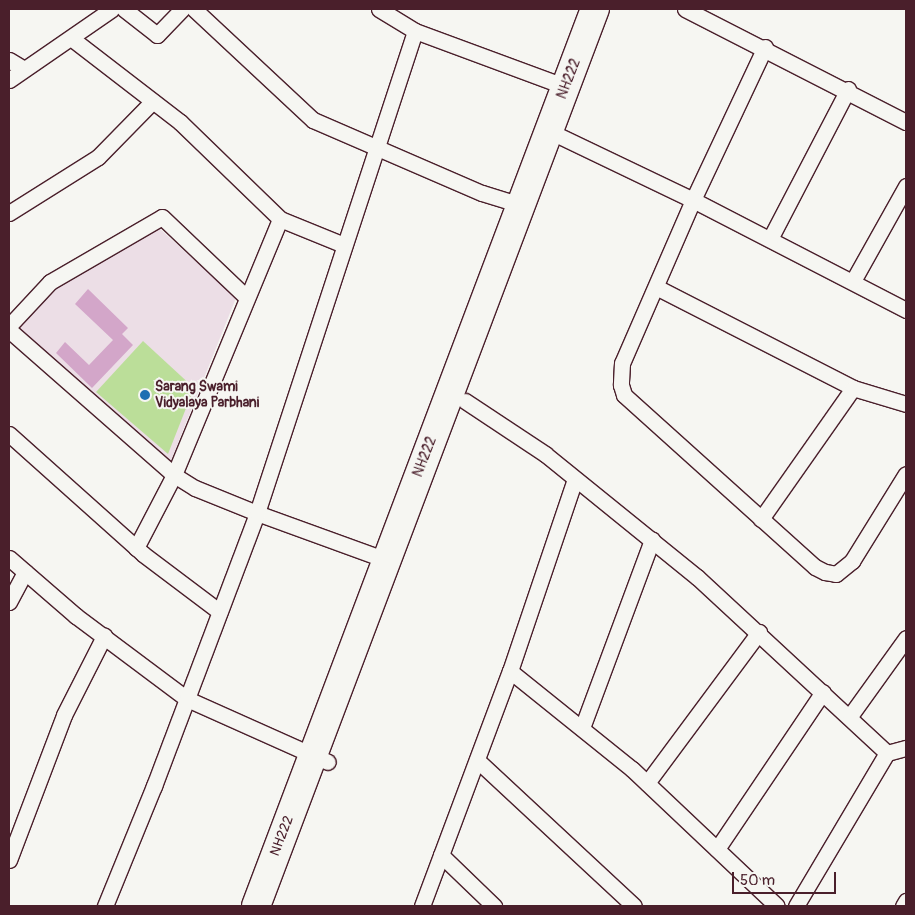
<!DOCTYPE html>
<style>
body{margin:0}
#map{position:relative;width:915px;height:915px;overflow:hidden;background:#f6f6f2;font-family:Pangolin,sans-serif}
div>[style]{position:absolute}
.built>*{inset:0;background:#ecdee6}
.green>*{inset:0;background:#bbde99}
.building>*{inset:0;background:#d3a6c9}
.roads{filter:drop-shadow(1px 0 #4a1f2b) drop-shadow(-1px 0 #4a1f2b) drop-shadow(0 1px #4a1f2b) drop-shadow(0 -1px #4a1f2b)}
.street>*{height:15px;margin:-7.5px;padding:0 7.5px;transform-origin:7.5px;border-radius:7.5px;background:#f6f6f2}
.highway>*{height:28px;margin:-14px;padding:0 14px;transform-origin:14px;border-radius:14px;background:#f6f6f2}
.dots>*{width:14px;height:14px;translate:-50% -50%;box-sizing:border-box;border:2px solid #f6f6f2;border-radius:50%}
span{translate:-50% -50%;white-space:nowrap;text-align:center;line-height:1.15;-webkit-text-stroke:4px #f6f6f2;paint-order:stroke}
.street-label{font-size:14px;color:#4a1f2b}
.poi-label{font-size:14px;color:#4a1f2b;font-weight:700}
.left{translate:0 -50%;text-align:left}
.frame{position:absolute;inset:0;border:10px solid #4a1f2b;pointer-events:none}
.scale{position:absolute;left:732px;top:872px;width:104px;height:22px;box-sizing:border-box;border:2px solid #4a1f2b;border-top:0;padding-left:6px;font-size:15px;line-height:18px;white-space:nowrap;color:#4a1f2b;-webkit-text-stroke:4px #f6f6f2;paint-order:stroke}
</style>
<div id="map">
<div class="built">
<i style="clip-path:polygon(159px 228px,236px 298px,170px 463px,16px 328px,68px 279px)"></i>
</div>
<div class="green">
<i style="clip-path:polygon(143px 341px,194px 388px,168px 454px,96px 392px)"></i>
</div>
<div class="building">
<i style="clip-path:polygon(88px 289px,128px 328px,122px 334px,133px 345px,92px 388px,56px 353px,65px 342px,89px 365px,113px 340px,75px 304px)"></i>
</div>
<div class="roads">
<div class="street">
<i style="left:124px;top:9px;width:42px;rotate:38.2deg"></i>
<i style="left:157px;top:35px;width:36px;rotate:-46deg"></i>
<i style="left:194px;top:9px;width:163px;rotate:43deg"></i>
<i style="left:313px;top:120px;width:184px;rotate:23.4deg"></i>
<i style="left:482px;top:193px;width:41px;rotate:17.1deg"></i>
<i style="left:379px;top:9px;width:42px;rotate:31.4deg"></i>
<i style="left:415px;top:31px;width:161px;rotate:20.3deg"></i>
<i style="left:685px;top:9px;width:248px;rotate:27.1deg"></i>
<i style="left:71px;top:38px;width:138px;rotate:37.6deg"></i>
<i style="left:180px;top:122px;width:139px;rotate:44.1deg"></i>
<i style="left:280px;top:219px;width:69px;rotate:22.1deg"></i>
<i style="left:765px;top:47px;width:169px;rotate:115.2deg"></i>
<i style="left:693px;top:200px;width:178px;rotate:113.5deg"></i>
<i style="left:622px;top:363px;width:22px;rotate:93deg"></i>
<i style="left:621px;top:385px;width:10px;rotate:73deg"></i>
<i style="left:624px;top:395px;width:257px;rotate:42deg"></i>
<i style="left:815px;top:567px;width:11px;rotate:27deg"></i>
<i style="left:825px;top:572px;width:11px;rotate:10deg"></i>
<i style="left:836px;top:574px;width:21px;rotate:-39deg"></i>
<i style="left:852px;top:561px;width:102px;rotate:-58.2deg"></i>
<i style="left:9px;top:60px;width:17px;rotate:31deg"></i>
<i style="left:9px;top:80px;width:125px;rotate:-34.6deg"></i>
<i style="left:549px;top:131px;width:160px;rotate:25.6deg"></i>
<i style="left:693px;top:200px;width:240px;rotate:27.3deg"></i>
<i style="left:9px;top:213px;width:105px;rotate:-32.2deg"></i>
<i style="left:98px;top:157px;width:78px;rotate:-45.5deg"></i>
<i style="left:770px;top:239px;width:169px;rotate:-62.5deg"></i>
<i style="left:853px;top:281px;width:109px;rotate:-60.8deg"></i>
<i style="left:656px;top:287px;width:221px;rotate:27.1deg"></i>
<i style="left:853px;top:388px;width:55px;rotate:16.8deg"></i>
<i style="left:9px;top:326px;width:60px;rotate:-47deg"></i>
<i style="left:50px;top:282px;width:129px;rotate:-30.1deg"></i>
<i style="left:162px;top:217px;width:117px;rotate:43.6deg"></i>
<i style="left:9px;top:330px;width:220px;rotate:41.3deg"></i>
<i style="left:174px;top:475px;width:25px;rotate:32deg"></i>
<i style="left:195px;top:488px;width:67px;rotate:22deg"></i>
<i style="left:257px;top:513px;width:137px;rotate:20deg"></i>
<i style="left:465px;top:401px;width:96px;rotate:33.5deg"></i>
<i style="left:545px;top:454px;width:196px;rotate:39deg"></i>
<i style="left:697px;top:577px;width:259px;rotate:42.8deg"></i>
<i style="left:887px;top:753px;width:20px;rotate:-15deg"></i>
<i style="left:9px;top:434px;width:180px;rotate:41.8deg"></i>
<i style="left:143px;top:554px;width:96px;rotate:37deg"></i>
<i style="left:575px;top:479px;width:203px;rotate:108.7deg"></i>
<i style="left:510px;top:671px;width:156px;rotate:38.8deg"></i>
<i style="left:632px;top:769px;width:199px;rotate:43.4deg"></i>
<i style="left:761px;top:519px;width:160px;rotate:-54.9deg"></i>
<i style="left:136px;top:548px;width:82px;rotate:-62.5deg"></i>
<i style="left:174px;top:475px;width:277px;rotate:-67.5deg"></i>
<i style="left:9px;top:558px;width:89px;rotate:40.9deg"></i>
<i style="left:76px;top:616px;width:139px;rotate:36.8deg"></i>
<i style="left:187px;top:699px;width:154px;rotate:24.1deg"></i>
<i style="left:9px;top:602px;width:34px;rotate:-62deg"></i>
<i style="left:850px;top:716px;width:96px;rotate:-54.3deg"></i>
<i style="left:582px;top:728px;width:201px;rotate:-69.6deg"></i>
<i style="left:477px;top:760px;width:214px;rotate:42.9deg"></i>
<i style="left:647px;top:783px;width:188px;rotate:-53.4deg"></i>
<i style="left:717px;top:849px;width:189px;rotate:-56deg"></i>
<i style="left:441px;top:855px;width:74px;rotate:43.9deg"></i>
<i style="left:9px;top:860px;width:155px;rotate:-69.2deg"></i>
<i style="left:64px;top:715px;width:89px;rotate:-63.1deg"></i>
<i style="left:105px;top:906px;width:130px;rotate:-67.8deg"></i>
<i style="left:154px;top:786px;width:292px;rotate:-69.3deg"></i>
<i style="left:257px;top:513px;width:507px;rotate:-71.85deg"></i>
<i style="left:422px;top:906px;width:251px;rotate:-69.5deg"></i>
<i style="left:796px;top:906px;width:178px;rotate:-59.3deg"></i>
<i style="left:903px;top:906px;width:6px;rotate:-59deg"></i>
</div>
<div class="highway">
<i style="left:256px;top:906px;width:959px;rotate:-69.3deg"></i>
</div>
</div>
<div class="dots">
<i style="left:145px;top:395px;background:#1f6fb2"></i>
</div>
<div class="street-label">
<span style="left:569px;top:79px;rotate:-69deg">NH222</span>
<span style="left:425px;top:457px;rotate:-69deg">NH222</span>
<span style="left:282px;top:836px;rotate:-69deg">NH222</span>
</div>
<div class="poi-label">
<span class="left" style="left:155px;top:395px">Sarang Swami<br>Vidyalaya Parbhani</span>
</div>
<div class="frame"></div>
<div class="scale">50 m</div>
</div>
